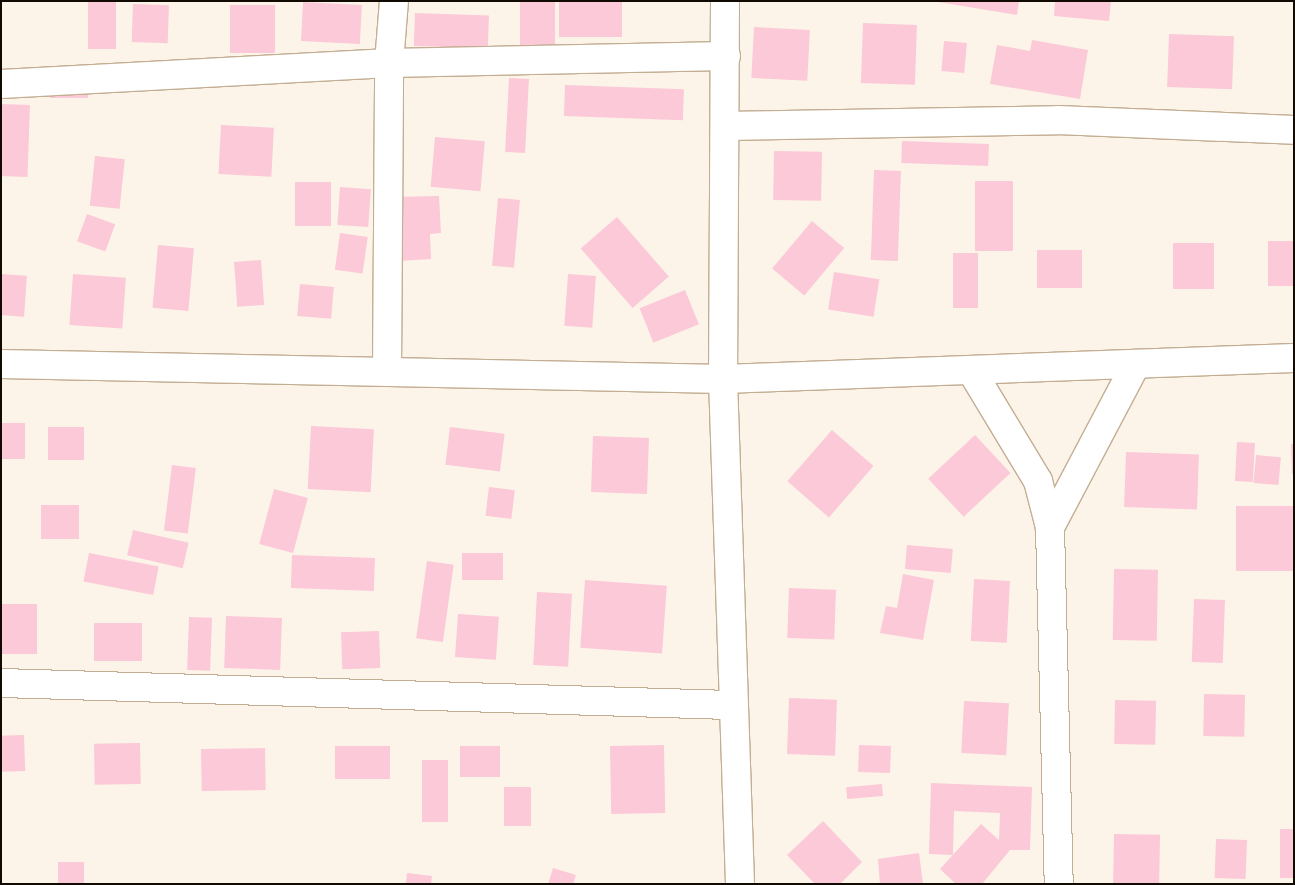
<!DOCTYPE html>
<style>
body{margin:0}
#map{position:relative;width:1295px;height:885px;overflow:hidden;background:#fdf4e9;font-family:"Source Sans 3",sans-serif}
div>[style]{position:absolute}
.building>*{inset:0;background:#fbc9d8;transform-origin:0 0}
.roads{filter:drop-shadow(1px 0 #c3ae93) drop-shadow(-1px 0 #c3ae93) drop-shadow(0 1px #c3ae93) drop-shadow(0 -1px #c3ae93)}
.minor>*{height:28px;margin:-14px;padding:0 14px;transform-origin:14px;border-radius:14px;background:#fff}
span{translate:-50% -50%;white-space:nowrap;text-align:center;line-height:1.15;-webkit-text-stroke:5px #fff;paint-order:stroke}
.frame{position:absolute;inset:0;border:2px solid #110a03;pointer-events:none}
</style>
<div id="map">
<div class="building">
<i style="left:88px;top:1px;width:28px;height:48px"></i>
<i style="left:520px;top:1px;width:35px;height:46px"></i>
<i style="left:559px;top:1px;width:63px;height:36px"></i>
<i style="clip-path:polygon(932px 1px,1019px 1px,1017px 15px)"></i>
<i style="clip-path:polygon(1055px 1px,1111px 1px,1109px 21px,1054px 16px)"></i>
<i style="left:303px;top:2px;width:59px;height:39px;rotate:3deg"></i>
<i style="left:133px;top:4px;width:36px;height:38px;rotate:2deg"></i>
<i style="left:230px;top:5px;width:45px;height:48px"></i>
<i style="left:415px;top:13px;width:74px;height:33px;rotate:2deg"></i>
<i style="left:863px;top:23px;width:54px;height:60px;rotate:2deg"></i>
<i style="left:754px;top:27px;width:56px;height:51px;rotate:3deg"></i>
<i style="left:1169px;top:34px;width:65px;height:53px;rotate:2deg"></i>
<i style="clip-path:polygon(1032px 40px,1088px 50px,1080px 99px,990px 84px,997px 45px,1030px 51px)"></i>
<i style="left:944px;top:41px;width:23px;height:30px;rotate:5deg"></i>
<i style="left:509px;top:78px;width:20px;height:74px;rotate:3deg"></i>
<i style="left:565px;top:85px;width:119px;height:31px;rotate:2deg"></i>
<i style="left:88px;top:87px;width:11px;height:38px;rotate:90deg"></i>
<i style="left:1px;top:104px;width:29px;height:72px;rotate:2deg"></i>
<i style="left:221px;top:125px;width:53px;height:49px;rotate:3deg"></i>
<i style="left:435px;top:137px;width:50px;height:50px;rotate:5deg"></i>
<i style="left:902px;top:141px;width:87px;height:22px;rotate:2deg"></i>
<i style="left:774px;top:151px;width:48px;height:49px;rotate:1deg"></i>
<i style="left:95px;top:156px;width:30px;height:50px;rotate:6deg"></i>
<i style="left:874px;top:170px;width:27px;height:90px;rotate:2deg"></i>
<i style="left:975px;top:181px;width:38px;height:70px"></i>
<i style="left:295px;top:182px;width:36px;height:44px"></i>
<i style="left:340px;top:187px;width:31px;height:38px;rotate:4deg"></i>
<i style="clip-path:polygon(439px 196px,441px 233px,430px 234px,431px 259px,398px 261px,395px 197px)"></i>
<i style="left:498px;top:198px;width:22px;height:68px;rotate:5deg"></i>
<i style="left:87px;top:214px;width:30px;height:29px;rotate:20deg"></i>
<i style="left:617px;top:217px;width:79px;height:48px;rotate:49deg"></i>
<i style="left:812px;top:221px;width:42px;height:62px;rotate:40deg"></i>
<i style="left:340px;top:233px;width:28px;height:37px;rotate:8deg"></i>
<i style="left:1268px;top:241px;width:26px;height:45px"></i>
<i style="left:1173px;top:243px;width:41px;height:46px"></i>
<i style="left:158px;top:245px;width:36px;height:63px;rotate:5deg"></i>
<i style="left:1037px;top:250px;width:45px;height:38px"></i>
<i style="left:978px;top:253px;width:55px;height:25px;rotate:90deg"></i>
<i style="left:261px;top:260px;width:45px;height:27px;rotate:86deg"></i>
<i style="left:834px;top:272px;width:46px;height:38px;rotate:9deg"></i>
<i style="left:1px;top:274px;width:26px;height:41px;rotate:4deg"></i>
<i style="left:73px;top:274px;width:53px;height:51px;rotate:4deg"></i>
<i style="left:568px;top:274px;width:28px;height:52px;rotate:4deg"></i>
<i style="left:300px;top:284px;width:34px;height:32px;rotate:5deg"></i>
<i style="left:685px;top:290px;width:37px;height:49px;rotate:68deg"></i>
<i style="left:1px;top:423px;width:24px;height:36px"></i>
<i style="left:311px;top:426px;width:63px;height:63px;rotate:3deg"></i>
<i style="left:48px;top:427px;width:36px;height:33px"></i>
<i style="left:450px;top:427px;width:55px;height:38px;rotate:7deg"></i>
<i style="left:832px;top:430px;width:55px;height:68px;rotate:41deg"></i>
<i style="left:975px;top:435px;width:52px;height:64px;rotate:47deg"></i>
<i style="left:593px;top:436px;width:56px;height:56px;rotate:2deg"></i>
<i style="left:1237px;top:442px;width:18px;height:39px;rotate:3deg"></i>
<i style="clip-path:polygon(1291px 444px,1294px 444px,1294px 474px,1292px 474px)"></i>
<i style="left:1126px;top:452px;width:73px;height:55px;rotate:2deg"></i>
<i style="left:1256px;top:455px;width:25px;height:28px;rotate:5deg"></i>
<i style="left:172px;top:465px;width:24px;height:66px;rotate:7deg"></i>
<i style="left:489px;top:487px;width:26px;height:29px;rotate:7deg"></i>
<i style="left:274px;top:489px;width:35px;height:57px;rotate:15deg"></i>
<i style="left:79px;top:505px;width:34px;height:38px;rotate:90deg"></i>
<i style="left:1294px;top:506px;width:65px;height:58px;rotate:90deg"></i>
<i style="left:133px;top:530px;width:57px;height:26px;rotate:13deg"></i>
<i style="left:907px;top:545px;width:46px;height:24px;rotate:5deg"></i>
<i style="left:89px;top:553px;width:71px;height:29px;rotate:11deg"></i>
<i style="left:462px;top:553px;width:41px;height:27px"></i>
<i style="left:292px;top:555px;width:83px;height:33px;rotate:2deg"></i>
<i style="left:427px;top:561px;width:27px;height:78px;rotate:8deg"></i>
<i style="left:1114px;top:569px;width:44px;height:71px;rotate:1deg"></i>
<i style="clip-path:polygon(903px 574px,934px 580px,923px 640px,880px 633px,886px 606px,897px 608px)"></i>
<i style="left:974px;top:579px;width:36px;height:62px;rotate:3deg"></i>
<i style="left:585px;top:580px;width:82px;height:68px;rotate:4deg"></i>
<i style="left:789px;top:588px;width:47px;height:50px;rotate:2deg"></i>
<i style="left:537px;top:592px;width:35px;height:73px;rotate:3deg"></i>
<i style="left:1194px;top:599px;width:31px;height:63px;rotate:2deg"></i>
<i style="left:1px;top:604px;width:36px;height:50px"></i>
<i style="left:458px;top:614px;width:41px;height:43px;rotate:4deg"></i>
<i style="left:226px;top:616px;width:56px;height:52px;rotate:2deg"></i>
<i style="left:189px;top:617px;width:23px;height:53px;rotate:2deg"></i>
<i style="left:94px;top:623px;width:48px;height:38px"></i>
<i style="left:379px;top:631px;width:37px;height:38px;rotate:88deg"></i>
<i style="left:1204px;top:694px;width:41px;height:42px;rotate:1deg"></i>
<i style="left:789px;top:698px;width:48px;height:56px;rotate:2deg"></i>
<i style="left:1115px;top:700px;width:41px;height:44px;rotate:1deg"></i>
<i style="left:964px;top:701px;width:45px;height:52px;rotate:3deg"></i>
<i style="left:24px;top:735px;width:36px;height:23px;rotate:88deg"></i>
<i style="left:140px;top:743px;width:41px;height:46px;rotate:89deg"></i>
<i style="left:664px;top:745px;width:68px;height:54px;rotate:89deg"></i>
<i style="left:859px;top:745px;width:32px;height:27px;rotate:2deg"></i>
<i style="left:335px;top:746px;width:55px;height:33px"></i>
<i style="left:460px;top:746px;width:40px;height:31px"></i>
<i style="left:265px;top:748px;width:42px;height:64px;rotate:89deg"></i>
<i style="left:422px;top:760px;width:26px;height:62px"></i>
<i style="clip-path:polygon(931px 783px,1032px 787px,1030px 850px,1010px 850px,982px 884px,956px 884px,940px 869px,981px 824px,999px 840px,1000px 813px,954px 811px,953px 855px,929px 854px)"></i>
<i style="left:882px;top:784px;width:12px;height:36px;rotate:85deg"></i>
<i style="left:504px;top:787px;width:27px;height:39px"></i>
<i style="clip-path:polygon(823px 821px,862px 862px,840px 884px,815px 884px,787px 855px)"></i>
<i style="left:1280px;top:829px;width:14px;height:49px"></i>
<i style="left:1114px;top:834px;width:46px;height:50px;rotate:1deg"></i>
<i style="left:1216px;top:839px;width:31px;height:39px;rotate:2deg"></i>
<i style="clip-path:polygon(919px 853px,923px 884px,880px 884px,878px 859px)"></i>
<i style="left:58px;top:862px;width:26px;height:22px"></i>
<i style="clip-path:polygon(553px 868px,576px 875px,573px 884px,548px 884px)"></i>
<i style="clip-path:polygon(407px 873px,432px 876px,431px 884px,406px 884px)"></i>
</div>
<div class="roads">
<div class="minor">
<i style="left:725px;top:1px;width:378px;rotate:90.3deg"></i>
<i style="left:723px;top:379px;width:505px;rotate:88.07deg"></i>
<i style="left:1px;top:84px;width:389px;rotate:-3.1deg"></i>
<i style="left:389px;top:63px;width:337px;rotate:-1.2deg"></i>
<i style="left:725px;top:126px;width:333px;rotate:-1deg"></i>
<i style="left:1058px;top:120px;width:236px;rotate:2.4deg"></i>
<i style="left:1px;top:364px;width:722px;rotate:1.19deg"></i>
<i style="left:723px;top:379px;width:571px;rotate:-2.11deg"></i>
<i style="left:971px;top:370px;width:130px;rotate:58.9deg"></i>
<i style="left:1038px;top:481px;width:48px;rotate:75.4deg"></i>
<i style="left:1050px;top:527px;width:357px;rotate:88.6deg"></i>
<i style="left:387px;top:372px;width:309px;rotate:-89.6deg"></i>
<i style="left:389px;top:63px;width:62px;rotate:-85.4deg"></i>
<i style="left:1050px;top:527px;width:184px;rotate:-62.2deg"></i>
<i style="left:1px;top:683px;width:730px;rotate:1.73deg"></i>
</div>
</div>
<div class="frame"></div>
</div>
